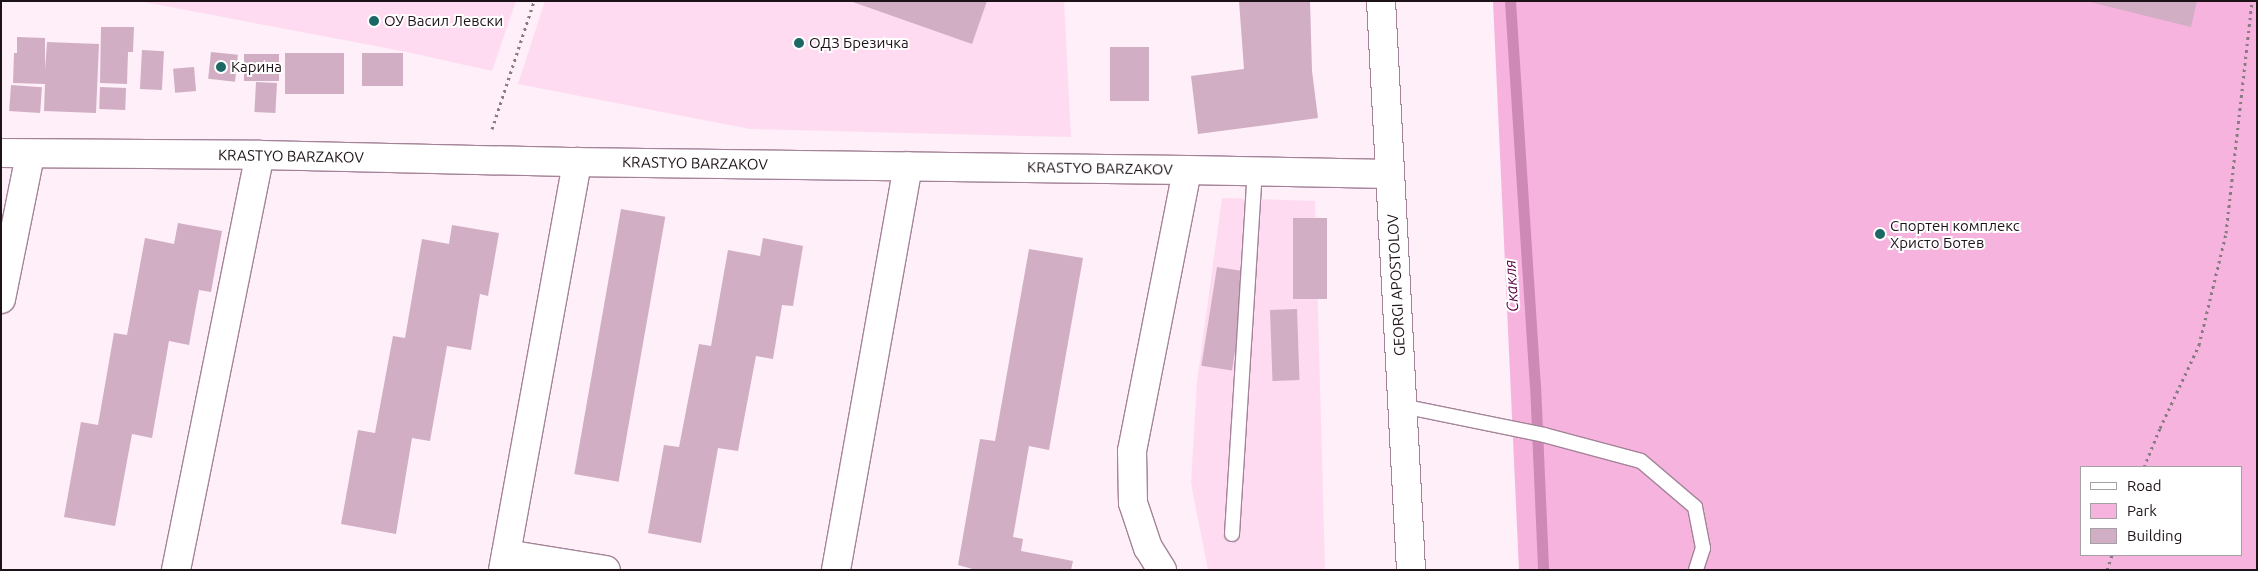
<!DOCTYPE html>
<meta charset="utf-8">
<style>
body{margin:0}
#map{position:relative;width:2258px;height:571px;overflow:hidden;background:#feeff8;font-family:Ubuntu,sans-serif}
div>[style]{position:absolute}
.built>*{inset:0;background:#fedbf1}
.green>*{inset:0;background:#f6b3de}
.stream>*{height:11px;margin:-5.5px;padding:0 5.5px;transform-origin:5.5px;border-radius:5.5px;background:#cf89b7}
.building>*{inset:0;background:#d1aec4;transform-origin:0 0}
.path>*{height:3px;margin-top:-1.5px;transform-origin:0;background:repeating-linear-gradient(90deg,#887b82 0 2.5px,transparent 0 6.5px)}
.roads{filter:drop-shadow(1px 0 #a48398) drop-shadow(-1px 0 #a48398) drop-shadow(0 1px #a48398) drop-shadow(0 -1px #a48398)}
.lane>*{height:14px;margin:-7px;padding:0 7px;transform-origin:7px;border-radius:7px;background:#fff}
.street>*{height:28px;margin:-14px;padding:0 14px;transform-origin:14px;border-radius:14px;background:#fff}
.dots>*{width:14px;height:14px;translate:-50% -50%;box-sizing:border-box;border:2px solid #fff;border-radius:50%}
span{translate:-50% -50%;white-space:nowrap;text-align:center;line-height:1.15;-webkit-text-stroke:4px #fff;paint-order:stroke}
.poi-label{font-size:15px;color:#1e1219}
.left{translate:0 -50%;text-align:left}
.street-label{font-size:15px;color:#1e1219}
.water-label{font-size:16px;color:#5b0447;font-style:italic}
.frame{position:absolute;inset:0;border:2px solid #1e1219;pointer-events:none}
.legend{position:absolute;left:2080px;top:466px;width:162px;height:90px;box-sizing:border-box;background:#fff;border:1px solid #a5a0a3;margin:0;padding:6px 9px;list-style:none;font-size:15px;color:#1e1219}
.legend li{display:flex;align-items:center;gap:10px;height:25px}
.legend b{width:25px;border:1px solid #a5a0a3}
</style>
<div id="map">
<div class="built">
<i style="clip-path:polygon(138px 1px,516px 1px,492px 71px,407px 52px)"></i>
<i style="clip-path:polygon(545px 1px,1064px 1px,1071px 137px,750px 129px,518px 84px)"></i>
<i style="clip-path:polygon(1222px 198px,1315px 201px,1325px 570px,1208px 570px,1191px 483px,1197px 382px)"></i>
</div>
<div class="green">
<i style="clip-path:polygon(evenodd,1493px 1px,2257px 1px,2257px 570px,1519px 570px,1493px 1px,2082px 467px,2242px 467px,2242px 555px,2082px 555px,2082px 467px)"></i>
</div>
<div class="stream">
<i style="left:1510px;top:1px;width:384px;rotate:86.3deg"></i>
<i style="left:1535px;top:384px;width:186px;rotate:87.5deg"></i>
</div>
<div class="building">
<i style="clip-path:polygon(850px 1px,987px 1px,972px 44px)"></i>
<i style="clip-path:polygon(1239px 1px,1310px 1px,1312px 71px,1318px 118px,1198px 134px,1191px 76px,1244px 69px)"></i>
<i style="clip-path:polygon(2086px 1px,2197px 1px,2191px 27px)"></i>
<i style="clip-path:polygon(101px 27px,134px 27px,133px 52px,128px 52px,127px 84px,100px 83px)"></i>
<i style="clip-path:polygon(17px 37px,45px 38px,45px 70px,47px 42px,99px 44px,96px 113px,44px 111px,45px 84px,13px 83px,14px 53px,17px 53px)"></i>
<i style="left:1110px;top:47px;width:39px;height:54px"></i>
<i style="left:142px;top:50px;width:22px;height:39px;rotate:3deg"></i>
<i style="left:211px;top:52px;width:27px;height:27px;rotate:6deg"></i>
<i style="left:344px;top:53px;width:41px;height:59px;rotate:90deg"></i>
<i style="left:362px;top:53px;width:41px;height:33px"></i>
<i style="left:244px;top:54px;width:35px;height:27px"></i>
<i style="left:194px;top:67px;width:24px;height:21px;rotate:85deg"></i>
<i style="left:256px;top:82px;width:21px;height:30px;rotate:3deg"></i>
<i style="left:11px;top:85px;width:31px;height:26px;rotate:4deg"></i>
<i style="left:100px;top:87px;width:26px;height:22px;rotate:2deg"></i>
<i style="left:621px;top:209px;width:45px;height:269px;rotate:10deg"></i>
<i style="left:1293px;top:218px;width:34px;height:81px"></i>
<i style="clip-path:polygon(178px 223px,222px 231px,211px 292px,199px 290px,189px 345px,169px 341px,152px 438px,132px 434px,115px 526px,64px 517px,81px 422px,98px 425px,114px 333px,127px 335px,145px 238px,174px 244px)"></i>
<i style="clip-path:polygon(452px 225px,499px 233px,488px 296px,480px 294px,471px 350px,447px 346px,430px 441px,412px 438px,396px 534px,341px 524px,358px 430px,375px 433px,393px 336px,405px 338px,422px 239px,449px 244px)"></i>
<i style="clip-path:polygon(763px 238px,803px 246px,793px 306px,782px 305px,773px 359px,756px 356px,738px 451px,718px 448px,701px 543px,648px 533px,664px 445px,679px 447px,699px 344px,711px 346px,728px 250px,760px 256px)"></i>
<i style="clip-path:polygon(1029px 249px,1083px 258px,1049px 450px,1029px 446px,1013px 537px,1023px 539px,1021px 551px,1073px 561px,1071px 570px,976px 570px,958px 565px,980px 439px,995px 441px)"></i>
<i style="left:1217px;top:267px;width:31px;height:100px;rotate:9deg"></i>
<i style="left:1297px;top:309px;width:71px;height:27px;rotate:88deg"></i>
</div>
<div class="path">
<i style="left:492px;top:129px;width:135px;rotate:-71.8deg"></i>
<i style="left:2144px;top:467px;width:42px;rotate:-67.7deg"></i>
<i style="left:2160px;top:428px;width:92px;rotate:-64.8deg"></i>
<i style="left:2199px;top:345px;width:115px;rotate:-76.4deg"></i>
<i style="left:2226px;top:233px;width:233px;rotate:-83.6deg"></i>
<i style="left:2107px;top:570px;width:16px;rotate:-72deg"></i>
</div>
<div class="roads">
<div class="lane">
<i style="left:1402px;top:406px;width:145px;rotate:11.5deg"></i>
<i style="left:1544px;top:435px;width:100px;rotate:15deg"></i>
<i style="left:1641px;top:461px;width:71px;rotate:40.4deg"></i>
<i style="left:1695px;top:507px;width:42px;rotate:79deg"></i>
<i style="left:1703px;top:548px;width:23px;rotate:108deg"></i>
<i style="left:1232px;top:534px;width:364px;rotate:-86.4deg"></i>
</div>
<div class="street">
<i style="left:1381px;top:1px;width:570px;rotate:86.98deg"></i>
<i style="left:1px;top:153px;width:259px;rotate:0.4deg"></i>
<i style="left:260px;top:155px;width:310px;rotate:1.3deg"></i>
<i style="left:570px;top:162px;width:617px;rotate:0.74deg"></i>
<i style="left:1187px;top:170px;width:203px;rotate:1.1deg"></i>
<i style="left:1px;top:299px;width:147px;rotate:-78.6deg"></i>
<i style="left:506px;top:554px;width:101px;rotate:9.1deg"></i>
<i style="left:176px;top:570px;width:423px;rotate:-78.6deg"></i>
<i style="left:503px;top:570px;width:415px;rotate:-79.7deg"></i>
<i style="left:836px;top:570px;width:410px;rotate:-79.9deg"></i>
<i style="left:1162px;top:570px;width:26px;rotate:-122deg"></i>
<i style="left:1148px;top:548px;width:47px;rotate:-108.4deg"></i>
<i style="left:1133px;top:503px;width:52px;rotate:-91.1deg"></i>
<i style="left:1132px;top:451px;width:286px;rotate:-78.9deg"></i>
</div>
</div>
<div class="dots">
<i style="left:374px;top:21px;background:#1c6865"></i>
<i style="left:799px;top:43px;background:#1c6865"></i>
<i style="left:221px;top:67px;background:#1c6865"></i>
<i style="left:1880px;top:234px;background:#1c6865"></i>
</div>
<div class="poi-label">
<span class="left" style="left:384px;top:21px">ОУ Васил Левски</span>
<span class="left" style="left:809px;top:43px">ОДЗ Брезичка</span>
<span class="left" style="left:231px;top:67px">Карина</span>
<span class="left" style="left:1890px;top:234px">Спортен комплекс<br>Христо Ботев</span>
</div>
<div class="street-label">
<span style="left:291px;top:156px;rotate:1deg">KRASTYO BARZAKOV</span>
<span style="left:695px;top:163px;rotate:1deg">KRASTYO BARZAKOV</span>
<span style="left:1100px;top:168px;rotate:1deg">KRASTYO BARZAKOV</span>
<span style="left:1396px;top:285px;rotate:-93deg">GEORGI APOSTOLOV</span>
</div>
<div class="water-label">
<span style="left:1511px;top:286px;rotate:-93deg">Скакля</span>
</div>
<div class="frame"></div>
<ul class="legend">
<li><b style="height:6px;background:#fff"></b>Road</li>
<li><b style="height:14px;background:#f6b3de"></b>Park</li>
<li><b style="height:14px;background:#d1aec4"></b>Building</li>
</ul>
</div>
